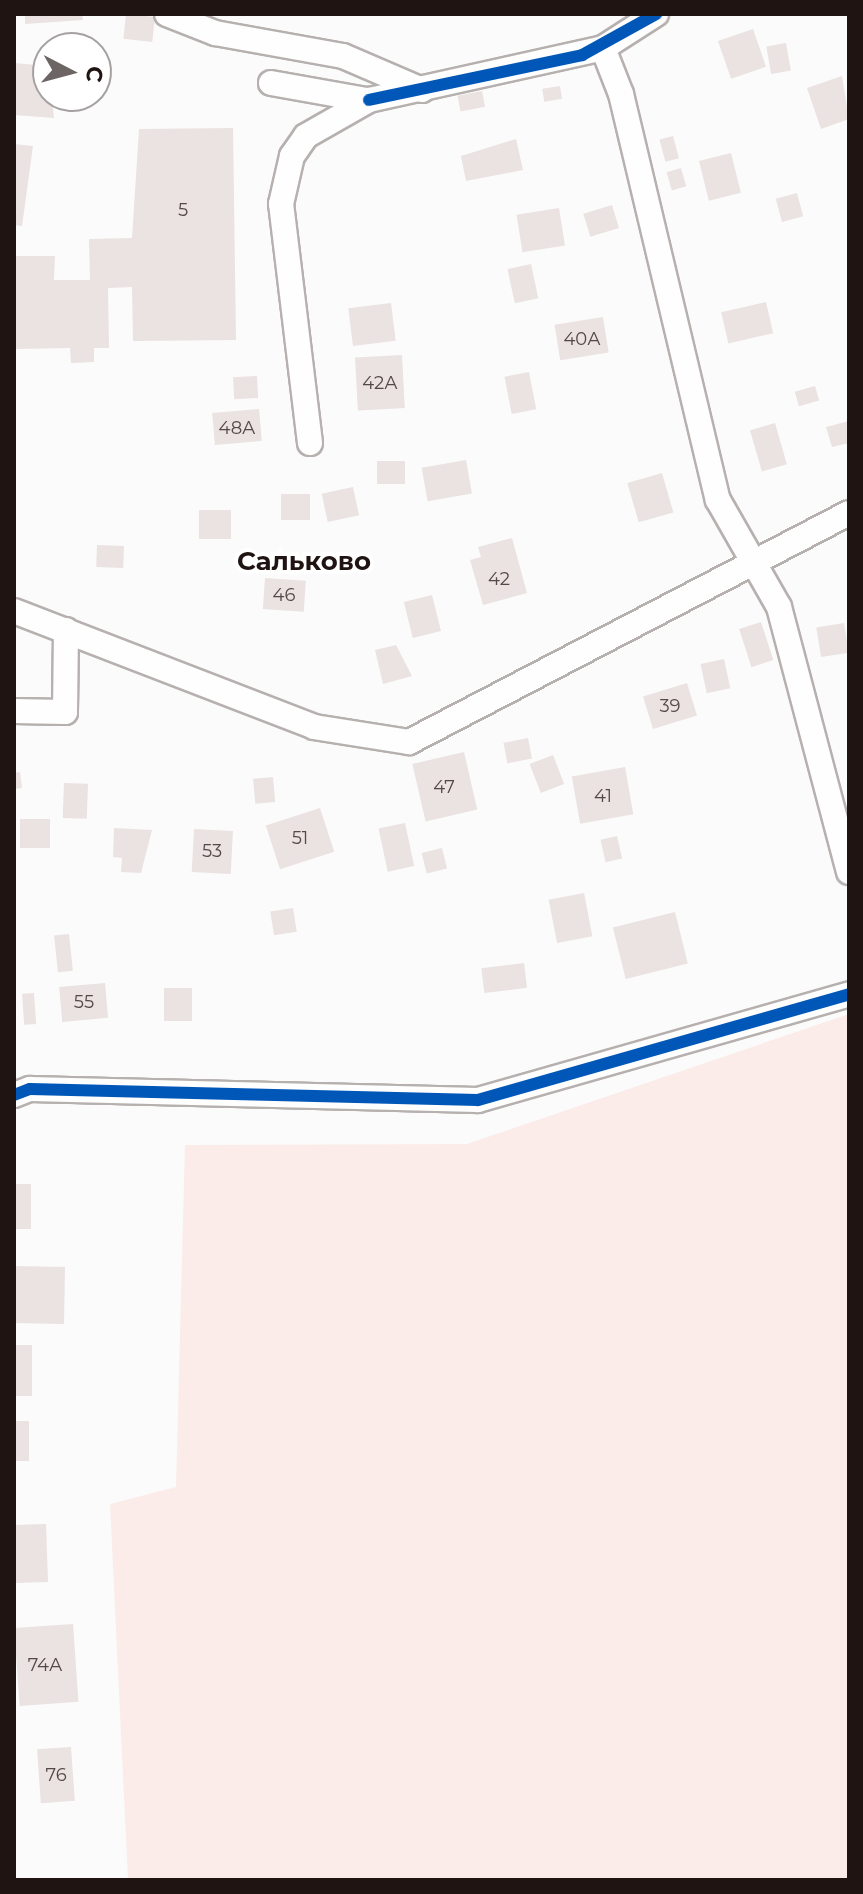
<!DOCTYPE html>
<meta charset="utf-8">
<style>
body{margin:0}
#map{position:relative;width:863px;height:1894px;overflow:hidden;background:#fbfbfb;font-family:Montserrat,sans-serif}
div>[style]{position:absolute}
.green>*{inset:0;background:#fbecea}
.building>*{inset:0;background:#ebe2e2;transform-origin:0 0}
.roads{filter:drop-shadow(2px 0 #b6b0af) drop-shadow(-2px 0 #b6b0af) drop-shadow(0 2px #b6b0af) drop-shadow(0 -2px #b6b0af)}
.minor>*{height:24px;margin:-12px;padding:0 12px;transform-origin:12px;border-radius:12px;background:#fefefe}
.cycleway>*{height:12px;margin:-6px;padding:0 6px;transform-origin:6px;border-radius:6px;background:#0057b8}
span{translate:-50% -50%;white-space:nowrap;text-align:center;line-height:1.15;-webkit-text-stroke:8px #fff;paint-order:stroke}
.number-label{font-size:18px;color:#544848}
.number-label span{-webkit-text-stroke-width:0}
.quarter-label{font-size:26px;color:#201413;font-weight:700}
.frame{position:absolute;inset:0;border:16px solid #201413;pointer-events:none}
.north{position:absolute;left:32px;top:32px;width:80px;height:80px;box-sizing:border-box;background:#fff;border:2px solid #a6a1a1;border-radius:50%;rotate:96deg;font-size:22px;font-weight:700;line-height:32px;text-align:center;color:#201413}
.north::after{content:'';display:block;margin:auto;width:28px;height:36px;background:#6d6564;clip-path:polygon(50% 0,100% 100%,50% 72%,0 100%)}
</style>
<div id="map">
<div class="green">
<i style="clip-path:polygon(849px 1014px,849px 1880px,128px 1880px,110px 1504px,176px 1487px,185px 1145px,467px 1144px)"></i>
</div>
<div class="building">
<i style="clip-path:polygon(25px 14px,82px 14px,83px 20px,25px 24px)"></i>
<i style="left:126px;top:14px;width:29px;height:25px;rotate:6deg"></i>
<i style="left:753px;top:29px;width:40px;height:37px;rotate:71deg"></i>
<i style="left:786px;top:43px;width:28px;height:20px;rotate:80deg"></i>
<i style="clip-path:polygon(14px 63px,48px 66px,54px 118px,14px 115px)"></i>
<i style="clip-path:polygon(842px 76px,849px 119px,821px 129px,807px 88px)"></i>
<i style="left:560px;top:86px;width:13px;height:18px;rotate:81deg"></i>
<i style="left:482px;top:91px;width:16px;height:25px;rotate:79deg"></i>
<i style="clip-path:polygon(233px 128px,236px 340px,133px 341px,132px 287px,108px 288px,109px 348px,94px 348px,94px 362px,71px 363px,70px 348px,14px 349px,14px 256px,55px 256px,54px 280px,90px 280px,89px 239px,132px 238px,139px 129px)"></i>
<i style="left:673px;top:136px;width:23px;height:14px;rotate:75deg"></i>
<i style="clip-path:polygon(516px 139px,523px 170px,466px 181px,461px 156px)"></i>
<i style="clip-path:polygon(14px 144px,33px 146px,22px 226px,14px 225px)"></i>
<i style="left:731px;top:153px;width:41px;height:33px;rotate:76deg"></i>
<i style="left:681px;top:168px;width:19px;height:15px;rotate:74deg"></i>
<i style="left:797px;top:193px;width:24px;height:22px;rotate:75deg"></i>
<i style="left:612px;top:205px;width:24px;height:30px;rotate:73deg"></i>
<i style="left:559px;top:208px;width:38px;height:43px;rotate:81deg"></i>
<i style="left:531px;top:264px;width:35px;height:24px;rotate:78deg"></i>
<i style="left:766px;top:302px;width:32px;height:46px;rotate:77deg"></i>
<i style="left:391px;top:303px;width:38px;height:43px;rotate:83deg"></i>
<i style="left:603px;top:317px;width:36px;height:49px;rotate:81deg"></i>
<i style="left:402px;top:355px;width:53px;height:47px;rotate:87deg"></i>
<i style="left:529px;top:372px;width:38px;height:25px;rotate:79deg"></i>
<i style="left:257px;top:376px;width:22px;height:24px;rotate:87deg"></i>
<i style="left:815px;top:386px;width:15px;height:21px;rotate:74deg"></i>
<i style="left:259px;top:409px;width:32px;height:47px;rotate:85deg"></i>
<i style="clip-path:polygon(849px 421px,849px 443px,832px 447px,826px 427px)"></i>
<i style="left:775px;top:423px;width:43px;height:26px;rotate:74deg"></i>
<i style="left:466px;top:460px;width:34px;height:45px;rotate:80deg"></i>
<i style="left:405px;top:461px;width:23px;height:28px;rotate:90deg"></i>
<i style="left:662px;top:473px;width:41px;height:36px;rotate:74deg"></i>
<i style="left:353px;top:487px;width:29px;height:32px;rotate:78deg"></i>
<i style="left:281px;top:494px;width:29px;height:26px"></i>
<i style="left:199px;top:510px;width:32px;height:29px"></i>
<i style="clip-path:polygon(512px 538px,527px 593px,483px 605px,470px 560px,481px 557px,478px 547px)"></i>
<i style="left:97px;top:545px;width:27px;height:22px;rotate:2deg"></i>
<i style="left:265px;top:578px;width:41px;height:31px;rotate:4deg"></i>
<i style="left:432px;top:595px;width:37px;height:29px;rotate:76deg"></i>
<i style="left:761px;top:622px;width:40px;height:23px;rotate:72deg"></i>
<i style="left:844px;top:623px;width:30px;height:28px;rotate:81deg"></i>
<i style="clip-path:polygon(396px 645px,412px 676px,383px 684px,375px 650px)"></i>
<i style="left:724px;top:659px;width:30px;height:24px;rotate:78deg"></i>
<i style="left:687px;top:683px;width:34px;height:46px;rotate:73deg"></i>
<i style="left:528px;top:738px;width:21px;height:25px;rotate:79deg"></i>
<i style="left:464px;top:752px;width:59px;height:53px;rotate:77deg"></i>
<i style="left:553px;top:755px;width:31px;height:25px;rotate:69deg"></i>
<i style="left:625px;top:767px;width:48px;height:54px;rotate:80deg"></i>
<i style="clip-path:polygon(20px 772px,22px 788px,14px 789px,14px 773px)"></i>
<i style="left:273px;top:777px;width:25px;height:20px;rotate:85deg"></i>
<i style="left:64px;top:783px;width:24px;height:35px;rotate:2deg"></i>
<i style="left:320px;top:808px;width:46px;height:57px;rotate:72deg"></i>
<i style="left:20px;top:819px;width:30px;height:29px"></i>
<i style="left:405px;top:823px;width:44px;height:27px;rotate:78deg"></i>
<i style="clip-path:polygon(114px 828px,152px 830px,141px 873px,121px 872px,122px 858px,113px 857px)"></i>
<i style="left:194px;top:829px;width:39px;height:43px;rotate:3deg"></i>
<i style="left:617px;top:836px;width:23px;height:17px;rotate:77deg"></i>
<i style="left:442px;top:848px;width:21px;height:21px;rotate:76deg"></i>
<i style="left:584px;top:893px;width:44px;height:36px;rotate:79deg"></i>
<i style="left:293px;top:908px;width:24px;height:23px;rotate:81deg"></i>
<i style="left:675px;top:912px;width:53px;height:64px;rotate:76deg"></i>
<i style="left:69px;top:934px;width:37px;height:15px;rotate:84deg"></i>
<i style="left:524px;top:963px;width:25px;height:43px;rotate:83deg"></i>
<i style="left:105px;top:983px;width:35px;height:46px;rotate:85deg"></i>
<i style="left:164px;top:988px;width:28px;height:33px"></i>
<i style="left:34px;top:993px;width:31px;height:12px;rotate:86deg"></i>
<i style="left:14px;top:1184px;width:17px;height:45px"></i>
<i style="left:14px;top:1266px;width:51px;height:57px;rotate:1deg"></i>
<i style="left:14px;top:1345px;width:18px;height:51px"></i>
<i style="left:14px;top:1421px;width:15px;height:40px"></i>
<i style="left:46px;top:1524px;width:58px;height:32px;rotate:88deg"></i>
<i style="left:73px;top:1624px;width:78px;height:59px;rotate:86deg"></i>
<i style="left:71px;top:1747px;width:54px;height:34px;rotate:86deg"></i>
</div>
<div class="roads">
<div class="minor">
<i style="left:167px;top:14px;width:52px;rotate:21.6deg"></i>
<i style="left:215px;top:33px;width:130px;rotate:10.2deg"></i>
<i style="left:343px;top:56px;width:86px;rotate:23.3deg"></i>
<i style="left:603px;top:48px;width:49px;rotate:68.6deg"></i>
<i style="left:621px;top:94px;width:417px;rotate:76.6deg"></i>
<i style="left:718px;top:500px;width:123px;rotate:60.3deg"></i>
<i style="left:779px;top:607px;width:274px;rotate:75.2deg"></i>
<i style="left:271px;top:83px;width:97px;rotate:10.1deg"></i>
<i style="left:310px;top:443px;width:241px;rotate:-96.9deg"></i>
<i style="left:281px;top:204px;width:49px;rotate:-77.1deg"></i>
<i style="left:292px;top:156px;width:24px;rotate:-55deg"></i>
<i style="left:306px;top:136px;width:73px;rotate:-29.7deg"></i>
<i style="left:369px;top:100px;width:240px;rotate:-12.5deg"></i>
<i style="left:603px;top:48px;width:63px;rotate:-32.7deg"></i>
<i style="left:14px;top:611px;width:322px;rotate:21.1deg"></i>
<i style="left:314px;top:727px;width:96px;rotate:9deg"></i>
<i style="left:409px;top:742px;width:496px;rotate:-27.5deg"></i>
<i style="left:14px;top:711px;width:51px;rotate:1.1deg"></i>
<i style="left:65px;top:712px;width:82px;rotate:-89.3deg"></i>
<i style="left:14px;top:1095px;width:17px;rotate:-21deg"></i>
<i style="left:30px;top:1089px;width:448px;rotate:1.4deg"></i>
<i style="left:478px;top:1100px;width:386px;rotate:-15.9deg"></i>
</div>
</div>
<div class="cycleway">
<i style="left:369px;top:100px;width:218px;rotate:-11.9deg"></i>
<i style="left:582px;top:55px;width:85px;rotate:-29deg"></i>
<i style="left:14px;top:1095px;width:17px;rotate:-21deg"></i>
<i style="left:30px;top:1089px;width:448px;rotate:1.4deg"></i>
<i style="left:478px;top:1100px;width:386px;rotate:-15.9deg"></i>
</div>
<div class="number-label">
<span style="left:183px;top:210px">5</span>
<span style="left:582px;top:339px">40А</span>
<span style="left:380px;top:383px">42А</span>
<span style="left:237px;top:428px">48А</span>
<span style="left:499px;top:579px">42</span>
<span style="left:284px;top:595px">46</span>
<span style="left:670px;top:706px">39</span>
<span style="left:444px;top:787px">47</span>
<span style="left:603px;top:796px">41</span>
<span style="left:300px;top:838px">51</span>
<span style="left:212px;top:851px">53</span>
<span style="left:84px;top:1002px">55</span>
<span style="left:45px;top:1665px">74А</span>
<span style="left:56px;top:1775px">76</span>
</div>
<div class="quarter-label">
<span style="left:304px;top:562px">Сальково</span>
</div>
<div class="frame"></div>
<div class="north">С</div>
</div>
